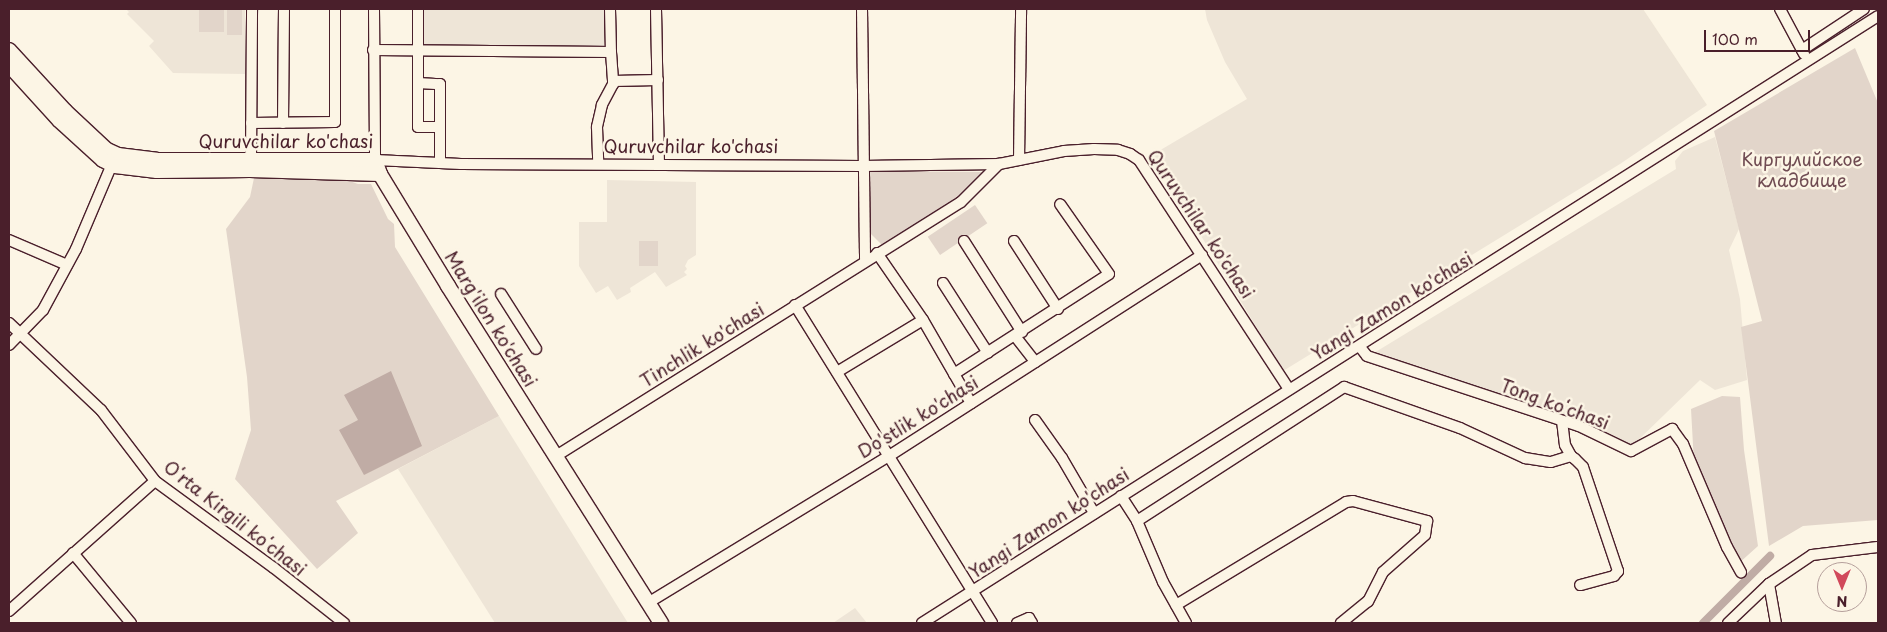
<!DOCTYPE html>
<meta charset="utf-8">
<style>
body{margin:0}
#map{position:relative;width:1887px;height:632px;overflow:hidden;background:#fcf5e5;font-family:"Playpen Sans",sans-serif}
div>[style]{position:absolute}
.built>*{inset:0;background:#eee5d7;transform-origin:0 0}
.green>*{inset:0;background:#e2d5ca;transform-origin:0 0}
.water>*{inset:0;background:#c0aca5}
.canal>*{height:8px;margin:-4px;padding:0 4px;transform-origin:4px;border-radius:4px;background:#c0aca5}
.roads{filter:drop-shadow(1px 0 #4a1f2b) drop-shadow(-1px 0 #4a1f2b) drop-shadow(0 1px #4a1f2b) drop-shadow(0 -1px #4a1f2b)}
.minor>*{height:10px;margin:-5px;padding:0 5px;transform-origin:5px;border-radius:5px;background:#fcf5e5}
.major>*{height:14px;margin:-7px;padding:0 7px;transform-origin:7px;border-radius:7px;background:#fcf5e5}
span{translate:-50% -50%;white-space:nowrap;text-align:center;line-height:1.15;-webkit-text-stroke:5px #fcf5e5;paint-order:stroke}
.street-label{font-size:18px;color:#4a1f2b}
.park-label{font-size:18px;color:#704c53}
.frame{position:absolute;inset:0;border:10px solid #4a1f2b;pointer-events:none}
.north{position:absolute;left:1817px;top:562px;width:50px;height:50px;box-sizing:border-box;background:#fcf5e5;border:1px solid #b59f9b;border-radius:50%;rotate:180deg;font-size:14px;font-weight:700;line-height:20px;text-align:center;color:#4a1f2b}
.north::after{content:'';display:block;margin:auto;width:18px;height:22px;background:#d1495b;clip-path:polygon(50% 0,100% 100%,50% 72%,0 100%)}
.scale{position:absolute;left:1704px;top:30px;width:106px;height:22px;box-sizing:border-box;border:2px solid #4a1f2b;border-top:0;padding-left:6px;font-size:15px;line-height:18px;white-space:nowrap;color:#4a1f2b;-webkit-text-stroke:4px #fcf5e5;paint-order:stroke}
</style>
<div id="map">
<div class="built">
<i style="clip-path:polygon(126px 9px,245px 9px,245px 74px,173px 73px,149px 46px,154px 41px,127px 14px,129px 12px)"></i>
<i style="left:424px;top:9px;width:182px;height:39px"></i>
<i style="clip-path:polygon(1205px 9px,1643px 9px,1707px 105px,1620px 164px,1283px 371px,1152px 155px,1247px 99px,1225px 62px,1207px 20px)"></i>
<i style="clip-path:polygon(1715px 137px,1739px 229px,1729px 250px,1740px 299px,1747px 380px,1715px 390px,1700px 380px,1629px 449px,1369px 356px,1676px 169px,1675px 161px,1683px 151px)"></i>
<i style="clip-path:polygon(607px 180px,696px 182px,696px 255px,688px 260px,685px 266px,687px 269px,684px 272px,687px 275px,666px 287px,655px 272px,630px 288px,631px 292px,617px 300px,608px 286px,596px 293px,579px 266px,579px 222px,607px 222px)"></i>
<i style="clip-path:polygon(499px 416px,628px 623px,495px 623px,398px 469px)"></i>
<i style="clip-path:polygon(855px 608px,867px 623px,833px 623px)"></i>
</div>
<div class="green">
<i style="left:199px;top:9px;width:25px;height:23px"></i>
<i style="left:227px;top:9px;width:15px;height:26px"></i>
<i style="clip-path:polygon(1855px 48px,1878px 103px,1878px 520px,1803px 526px,1769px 546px,1741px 327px,1762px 321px,1714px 131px)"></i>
<i style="clip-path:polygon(870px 171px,982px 172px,962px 202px,885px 248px,871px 234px)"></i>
<i style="clip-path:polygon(254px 178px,341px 178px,358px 184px,371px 184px,388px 219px,394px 224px,395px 247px,499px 416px,336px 501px,358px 533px,317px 569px,235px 479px,251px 430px,247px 377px,226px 229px,250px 197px)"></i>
<i style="left:975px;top:205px;width:22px;height:57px;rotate:56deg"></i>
<i style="left:639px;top:241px;width:19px;height:25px"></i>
<i style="clip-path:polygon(1722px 396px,1740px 397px,1744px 450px,1758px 546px,1738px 564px,1694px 463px,1691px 409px)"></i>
</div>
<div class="water">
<i style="clip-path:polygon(391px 371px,422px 446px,364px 475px,339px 430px,358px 420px,344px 395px)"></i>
</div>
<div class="canal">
<i style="left:1703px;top:623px;width:95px;rotate:-45deg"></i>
</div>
<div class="roads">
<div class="minor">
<i style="left:374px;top:9px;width:151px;rotate:89.6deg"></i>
<i style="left:375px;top:160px;width:86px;rotate:2.7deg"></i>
<i style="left:461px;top:164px;width:401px;rotate:0.3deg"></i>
<i style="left:862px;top:166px;width:137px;rotate:-0.8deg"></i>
<i style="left:999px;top:164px;width:66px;rotate:-11.3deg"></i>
<i style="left:1064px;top:151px;width:30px;rotate:-4deg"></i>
<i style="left:1094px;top:149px;width:24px;rotate:2deg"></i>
<i style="left:1118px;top:150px;width:13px;rotate:18deg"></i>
<i style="left:1130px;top:154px;width:11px;rotate:34deg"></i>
<i style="left:1139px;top:160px;width:274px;rotate:56.8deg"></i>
<i style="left:418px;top:9px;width:74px;rotate:90deg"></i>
<i style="left:418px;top:83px;width:22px;rotate:3deg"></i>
<i style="left:440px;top:84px;width:79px;rotate:90deg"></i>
<i style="left:610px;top:9px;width:43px;rotate:88.7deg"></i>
<i style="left:656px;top:9px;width:156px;rotate:88.9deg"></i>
<i style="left:862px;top:9px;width:252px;rotate:89.3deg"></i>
<i style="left:1780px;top:9px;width:51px;rotate:61.9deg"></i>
<i style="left:373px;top:50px;width:238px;rotate:0.5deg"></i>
<i style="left:611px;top:52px;width:32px;rotate:86deg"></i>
<i style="left:613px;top:84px;width:24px;rotate:118deg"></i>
<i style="left:602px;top:105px;width:23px;rotate:103deg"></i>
<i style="left:597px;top:127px;width:37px;rotate:88deg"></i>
<i style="left:1802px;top:50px;width:74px;rotate:-33.5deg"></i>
<i style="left:613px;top:81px;width:45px;rotate:-1.3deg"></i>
<i style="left:418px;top:83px;width:44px;rotate:90deg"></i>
<i style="left:418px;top:127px;width:22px"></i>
<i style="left:251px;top:123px;width:84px;rotate:-0.7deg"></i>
<i style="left:335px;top:122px;width:113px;rotate:-90deg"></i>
<i style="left:283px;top:123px;width:114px;rotate:-89.5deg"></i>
<i style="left:251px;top:159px;width:150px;rotate:-89.6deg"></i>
<i style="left:1019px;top:160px;width:151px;rotate:-89.2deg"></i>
<i style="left:9px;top:240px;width:63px;rotate:23.3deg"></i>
<i style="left:964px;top:241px;width:108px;rotate:57.5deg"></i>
<i style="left:1014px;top:241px;width:81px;rotate:57.1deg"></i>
<i style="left:877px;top:253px;width:81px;rotate:55.5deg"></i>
<i style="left:943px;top:283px;width:83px;rotate:57.3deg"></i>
<i style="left:501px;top:294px;width:65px;rotate:57.5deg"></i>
<i style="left:795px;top:305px;width:374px;rotate:58.2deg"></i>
<i style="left:9px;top:323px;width:127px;rotate:43.4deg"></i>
<i style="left:101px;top:410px;width:89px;rotate:52.7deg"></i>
<i style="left:155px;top:481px;width:147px;rotate:36.2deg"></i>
<i style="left:274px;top:568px;width:89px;rotate:38.2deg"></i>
<i style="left:1015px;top:336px;width:33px;rotate:52deg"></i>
<i style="left:9px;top:345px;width:49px;rotate:-45.8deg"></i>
<i style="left:43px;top:310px;width:69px;rotate:-61.6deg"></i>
<i style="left:76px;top:249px;width:92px;rotate:-67deg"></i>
<i style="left:1360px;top:347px;width:11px;rotate:52deg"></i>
<i style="left:1367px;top:356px;width:223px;rotate:18.3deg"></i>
<i style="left:1579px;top:426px;width:58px;rotate:25.7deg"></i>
<i style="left:1631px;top:451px;width:47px;rotate:-28.2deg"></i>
<i style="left:1672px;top:429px;width:19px;rotate:54deg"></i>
<i style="left:1683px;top:444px;width:112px;rotate:66.9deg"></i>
<i style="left:1727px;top:547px;width:29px;rotate:61deg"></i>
<i style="left:837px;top:372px;width:100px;rotate:-31.2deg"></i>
<i style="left:923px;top:320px;width:96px;rotate:60deg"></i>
<i style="left:954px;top:374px;width:184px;rotate:-32.8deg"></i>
<i style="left:1109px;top:274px;width:85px;rotate:-125deg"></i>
<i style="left:1035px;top:420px;width:47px;rotate:54.6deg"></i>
<i style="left:1062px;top:458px;width:64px;rotate:59.8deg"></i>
<i style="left:1562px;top:421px;width:24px;rotate:83deg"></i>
<i style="left:1565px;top:445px;width:13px;rotate:61deg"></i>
<i style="left:556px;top:456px;width:478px;rotate:-32.1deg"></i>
<i style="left:961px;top:202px;width:54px;rotate:-45deg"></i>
<i style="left:1121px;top:496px;width:30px;rotate:57deg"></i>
<i style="left:1137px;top:521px;width:66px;rotate:66.9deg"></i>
<i style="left:1163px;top:582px;width:47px;rotate:60.7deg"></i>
<i style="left:1137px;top:521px;width:247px;rotate:-32.9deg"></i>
<i style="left:1344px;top:387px;width:123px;rotate:19.5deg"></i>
<i style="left:1460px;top:428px;width:72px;rotate:24.8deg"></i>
<i style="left:1525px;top:458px;width:26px;rotate:9deg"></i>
<i style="left:1551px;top:462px;width:21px;rotate:-17deg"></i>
<i style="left:1571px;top:456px;width:5px;rotate:37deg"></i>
<i style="left:1575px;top:459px;width:11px;rotate:45deg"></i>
<i style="left:1583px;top:467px;width:110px;rotate:71.4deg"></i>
<i style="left:1618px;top:571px;width:6px;rotate:129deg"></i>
<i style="left:1614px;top:576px;width:35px;rotate:165deg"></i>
<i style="left:73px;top:553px;width:91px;rotate:50.4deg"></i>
<i style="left:1769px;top:584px;width:40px;rotate:80deg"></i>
<i style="left:648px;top:603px;width:282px;rotate:-31.4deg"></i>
<i style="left:889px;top:456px;width:372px;rotate:-32.7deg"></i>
<i style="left:1176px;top:605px;width:199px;rotate:-31.2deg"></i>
<i style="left:1346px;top:502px;width:7px;rotate:-8deg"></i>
<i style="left:1353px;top:501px;width:77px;rotate:15.1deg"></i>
<i style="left:1427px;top:521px;width:14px;rotate:98deg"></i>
<i style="left:1425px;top:535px;width:56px;rotate:138.6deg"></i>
<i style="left:1383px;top:572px;width:33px;rotate:117deg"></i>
<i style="left:1368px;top:601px;width:35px;rotate:141deg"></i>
<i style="left:9px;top:611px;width:195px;rotate:-41.7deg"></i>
<i style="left:922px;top:623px;width:1132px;rotate:-32.41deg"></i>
<i style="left:1017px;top:623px;width:13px;rotate:-23deg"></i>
<i style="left:1029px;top:618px;width:6px;rotate:59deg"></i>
<i style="left:1728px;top:623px;width:57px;rotate:-43.6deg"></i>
<i style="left:1769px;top:584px;width:52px;rotate:-34deg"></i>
<i style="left:1812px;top:555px;width:66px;rotate:-6.9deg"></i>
</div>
<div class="major">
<i style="left:9px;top:50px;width:83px;rotate:47.4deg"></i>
<i style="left:65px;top:111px;width:57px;rotate:42.9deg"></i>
<i style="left:107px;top:150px;width:12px;rotate:24deg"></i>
<i style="left:118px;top:155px;width:39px;rotate:7deg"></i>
<i style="left:157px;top:160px;width:218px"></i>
<i style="left:375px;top:160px;width:15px;rotate:70deg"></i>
<i style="left:380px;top:174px;width:131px;rotate:58.7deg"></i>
<i style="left:448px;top:286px;width:399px;rotate:57.7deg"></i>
<i style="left:9px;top:65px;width:74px;rotate:47.7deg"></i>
<i style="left:59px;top:120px;width:59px;rotate:42.3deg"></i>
<i style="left:103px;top:160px;width:13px;rotate:27deg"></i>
<i style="left:115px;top:166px;width:42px;rotate:6.8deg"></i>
<i style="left:157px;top:171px;width:93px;rotate:-0.6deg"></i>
<i style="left:250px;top:170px;width:130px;rotate:1.8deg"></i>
</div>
</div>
<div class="street-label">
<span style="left:286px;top:141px">Quruvchilar ko'chasi</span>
<span style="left:691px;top:146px">Quruvchilar ko'chasi</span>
<span style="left:1201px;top:224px;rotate:56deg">Quruvchilar ko'chasi</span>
<span style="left:1392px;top:306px;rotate:-32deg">Yangi Zamon ko'chasi</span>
<span style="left:491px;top:319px;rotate:58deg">Marg'ilon ko'chasi</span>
<span style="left:702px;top:345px;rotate:-32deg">Tinchlik ko'chasi</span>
<span style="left:1555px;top:404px;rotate:20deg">Tong koʻchasi</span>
<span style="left:918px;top:417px;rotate:-32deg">Do'stlik ko'chasi</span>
<span style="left:235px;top:518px;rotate:38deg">Oʻrta Kirgili koʻchasi</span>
<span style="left:1049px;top:523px;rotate:-33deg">Yangi Zamon ko'chasi</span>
</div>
<div class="park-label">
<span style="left:1802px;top:170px">Киргулийское<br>кладбище</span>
</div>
<div class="frame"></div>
<div class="north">N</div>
<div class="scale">100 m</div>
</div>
